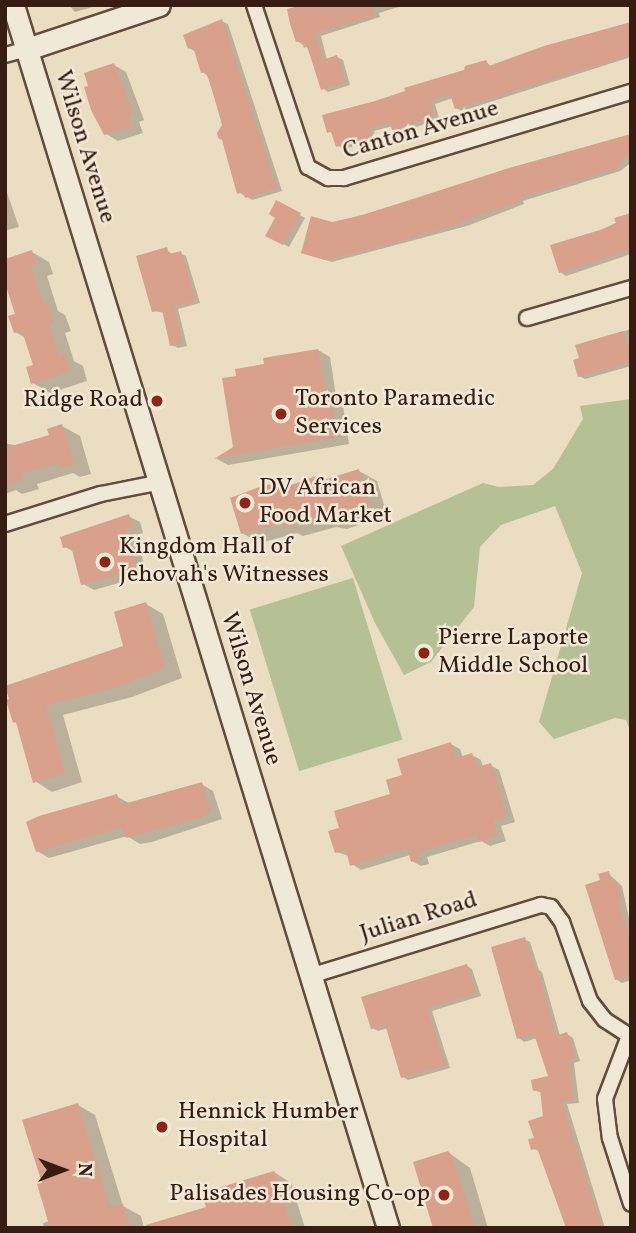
<!DOCTYPE html>
<style>
body{margin:0}
#map{position:relative;width:636px;height:1233px;overflow:hidden;background:#eaddc2;font-family:Vollkorn,serif}
div>[style]{position:absolute}
.green>*{inset:0;background:#b5c194;transform-origin:0 0}
.shadow>*{inset:0;background:#0003}
.building>*{inset:0;background:#d9a08b}
.roads{filter:drop-shadow(2px 0 #644c3d) drop-shadow(-2px 0 #644c3d) drop-shadow(0 2px #644c3d) drop-shadow(0 -2px #644c3d)}
.street>*{height:14px;margin:-7px;padding:0 7px;transform-origin:7px;border-radius:7px;background:#f1e9d7}
.secondary>*{height:21px;margin:-10.5px;padding:0 10.5px;transform-origin:10.5px;border-radius:10.5px;background:#f1e9d7}
.dots>*{width:19px;height:19px;translate:-50% -50%;box-sizing:border-box;border:4px solid #f1e9d7;border-radius:50%}
span{translate:-50% -50%;white-space:nowrap;text-align:center;line-height:1.15;-webkit-text-stroke:5px #f1e9d7;paint-order:stroke}
.street-label{font-size:24px;color:#371c11}
.poi-label{font-size:24px;color:#371c11}
.left{translate:0 -50%;text-align:left}
.right{translate:-100% -50%;text-align:right}
.frame{position:absolute;inset:0;border:7px solid #371c11;pointer-events:none}
.north{position:absolute;left:28px;top:1135px;width:70px;height:70px;-webkit-text-stroke:5px #f1e9d7;paint-order:stroke;rotate:90deg;font-size:19px;font-weight:700;line-height:28px;text-align:center;color:#371c11}
.north::after{content:'';display:block;margin:auto;width:24px;height:32px;background:#371c11;clip-path:polygon(50% 0,100% 100%,50% 72%,0 100%)}
</style>
<div id="map">
<div class="green">
<i style="clip-path:polygon(631px 399px,631px 734px,626px 720px,615px 718px,554px 739px,539px 722px,582px 573px,555px 506px,501px 525px,480px 547px,474px 607px,431px 662px,404px 675px,375px 623px,341px 546px,483px 483px,499px 487px,533px 485px,553px 469px,583px 419px,580px 406px)"></i>
<i style="left:353px;top:578px;width:169px;height:108px;rotate:73deg"></i>
</div>
<div class="shadow">
<i style="clip-path:polygon(69px 5px,96px 5px,96px 6px,75px 12px)"></i>
<i style="clip-path:polygon(306px 5px,405px 5px,379px 13px,380px 17px,321px 36px,327px 60px,337px 57px,343px 60px,350px 85px,328px 92px,322px 88px,309px 49px,297px 41px)"></i>
<i style="clip-path:polygon(222px 21px,228px 24px,282px 191px,252px 200px,238px 192px,224px 125px,207px 75px,202px 72px,196px 52px,189px 48px)"></i>
<i style="clip-path:polygon(631px 22px,631px 57px,462px 111px,456px 108px,453px 98px,435px 104px,439px 118px,402px 133px,393px 126px,374px 131px,377px 141px,343px 149px,337px 145px,376px 103px,486px 62px,492px 67px)"></i>
<i style="clip-path:polygon(114px 65px,126px 72px,144px 120px,139px 122px,143px 133px,118px 141px,106px 134px)"></i>
<i style="clip-path:polygon(631px 134px,631px 163px,620px 171px,523px 201px,524px 204px,467px 226px,332px 262px,308px 255px,332px 224px)"></i>
<i style="clip-path:polygon(5px 187px,19px 227px,8px 230px,5px 229px)"></i>
<i style="clip-path:polygon(277px 202px,305px 218px,289px 247px,268px 236px,278px 217px)"></i>
<i style="clip-path:polygon(631px 215px,631px 254px,566px 276px,560px 272px,601px 231px)"></i>
<i style="clip-path:polygon(166px 249px,173px 255px,180px 253px,186px 256px,200px 303px,178px 309px,187px 346px,178px 348px,172px 345px,165px 313px,154px 311px)"></i>
<i style="clip-path:polygon(32px 252px,49px 262px,53px 274px,47px 276px,58px 311px,65px 315px,71px 331px,65px 333px,74px 361px,83px 366px,87px 381px,50px 393px,33px 383px,35px 366px,26px 338px,15px 332px)"></i>
<i style="clip-path:polygon(631px 329px,631px 366px,585px 379px,579px 376px,581px 359px,577px 346px)"></i>
<i style="clip-path:polygon(318px 350px,330px 357px,336px 396px,342px 399px,349px 444px,228px 465px,217px 459px,235px 448px,266px 366px)"></i>
<i style="clip-path:polygon(62px 426px,80px 436px,91px 474px,80px 477px,73px 473px,37px 484px,39px 489px,22px 494px,16px 490px,5px 494px,5px 443px,18px 446px,51px 436px)"></i>
<i style="clip-path:polygon(359px 471px,377px 481px,387px 515px,347px 529px,336px 527px,303px 536px,297px 533px,260px 543px,242px 533px,278px 485px,286px 489px,315px 478px,322px 482px)"></i>
<i style="clip-path:polygon(128px 516px,140px 522px,143px 533px,136px 535px,147px 575px,94px 590px,83px 584px,74px 552px,65px 547px)"></i>
<i style="clip-path:polygon(146px 604px,163px 614px,182px 678px,132px 697px,63px 715px,82px 782px,52px 792px,35px 781px,19px 724px,15px 722px,125px 648px)"></i>
<i style="clip-path:polygon(451px 744px,460px 749px,463px 758px,472px 755px,481px 760px,483px 767px,490px 765px,499px 770px,515px 822px,501px 826px,506px 841px,490px 846px,481px 841px,427px 857px,429px 864px,421px 866px,412px 861px,410px 855px,361px 870px,352px 864px,349px 856px,336px 852px,341px 829px,392px 795px,404px 776px)"></i>
<i style="clip-path:polygon(201px 784px,213px 791px,222px 819px,152px 842px,140px 844px,127px 836px,49px 858px,37px 851px,116px 796px,129px 803px)"></i>
<i style="clip-path:polygon(608px 873px,622px 886px,631px 928px,631px 980px,622px 983px,616px 979px,602px 881px)"></i>
<i style="clip-path:polygon(524px 939px,530px 942px,539px 970px,542px 972px,560px 1036px,567px 1034px,573px 1038px,580px 1061px,574px 1063px,579px 1103px,567px 1104px,605px 1228px,568px 1228px,540px 1151px,533px 1149px,545px 1117px,542px 1093px,534px 1090px,550px 1078px,537px 1038px,524px 1042px,519px 1038px)"></i>
<i style="clip-path:polygon(467px 966px,472px 969px,481px 996px,432px 1011px,450px 1068px,408px 1080px,403px 1077px,388px 1028px,378px 1031px,372px 1028px)"></i>
<i style="clip-path:polygon(78px 1105px,95px 1115px,123px 1206px,141px 1216px,144px 1228px,44px 1228px,43px 1223px,50px 1221px,44px 1184px)"></i>
<i style="clip-path:polygon(448px 1152px,470px 1168px,488px 1228px,434px 1228px)"></i>
<i style="clip-path:polygon(274px 1172px,291px 1183px,305px 1228px,144px 1228px,208px 1208px)"></i>
</div>
<div class="building">
<i style="clip-path:polygon(302px 5px,372px 5px,375px 15px,316px 33px,323px 60px,337px 55px,346px 82px,321px 90px,307px 46px,304px 48px,302px 41px,296px 42px,290px 24px,287px 9px)"></i>
<i style="clip-path:polygon(222px 19px,277px 188px,245px 198px,243px 192px,237px 194px,222px 140px,218px 138px,217px 133px,222px 125px,209px 79px,205px 72px,201px 73px,193px 47px,188px 49px,183px 35px)"></i>
<i style="clip-path:polygon(631px 22px,631px 55px,455px 109px,450px 94px,430px 101px,434px 115px,396px 130px,392px 130px,390px 122px,369px 129px,372px 138px,356px 143px,356px 141px,336px 147px,331px 132px,327px 133px,322px 115px,375px 101px,405px 91px,404px 88px,464px 70px,465px 66px,486px 60px,489px 66px,544px 46px)"></i>
<i style="clip-path:polygon(114px 63px,133px 113px,128px 115px,132px 126px,104px 135px,91px 110px,84px 87px,88px 86px,84px 73px)"></i>
<i style="clip-path:polygon(631px 134px,631px 156px,620px 159px,621px 164px,615px 169px,518px 198px,519px 202px,461px 221px,462px 223px,375px 248px,325px 260px,301px 253px,311px 216px,332px 222px,363px 215px,509px 168px)"></i>
<i style="clip-path:polygon(276px 200px,301px 213px,283px 245px,265px 236px,275px 218px,269px 214px)"></i>
<i style="clip-path:polygon(631px 213px,631px 249px,559px 273px,550px 245px,600px 230px,616px 223px,614px 218px)"></i>
<i style="clip-path:polygon(167px 247px,169px 254px,181px 251px,196px 301px,174px 306px,182px 343px,170px 346px,162px 310px,152px 312px,136px 256px)"></i>
<i style="clip-path:polygon(32px 250px,36px 264px,31px 266px,43px 304px,48px 303px,54px 322px,49px 323px,59px 356px,65px 354px,71px 371px,31px 384px,26px 367px,33px 365px,22px 331px,14px 333px,8px 316px,15px 314px,5px 283px,5px 259px)"></i>
<i style="clip-path:polygon(623px 331px,627px 345px,631px 344px,631px 362px,578px 377px,573px 360px,579px 358px,575px 345px)"></i>
<i style="clip-path:polygon(318px 349px,325px 391px,330px 390px,338px 437px,214px 459px,233px 447px,222px 378px,236px 376px,235px 369px,264px 364px,263px 358px)"></i>
<i style="clip-path:polygon(62px 424px,75px 464px,61px 468px,59px 463px,21px 474px,22px 480px,5px 485px,5px 448px,49px 435px,47px 429px)"></i>
<i style="clip-path:polygon(359px 469px,370px 506px,366px 508px,328px 520px,322px 521px,321px 517px,284px 528px,283px 523px,241px 534px,230px 498px,265px 485px,278px 483px,280px 489px,316px 476px,317px 482px)"></i>
<i style="clip-path:polygon(129px 514px,133px 527px,126px 529px,137px 569px,81px 585px,71px 546px,63px 548px,60px 537px)"></i>
<i style="clip-path:polygon(146px 602px,165px 668px,114px 688px,46px 705px,65px 773px,33px 783px,16px 722px,13px 723px,6px 700px,9px 699px,5px 686px,123px 646px,114px 612px)"></i>
<i style="clip-path:polygon(451px 742px,456px 758px,472px 753px,477px 767px,491px 763px,507px 817px,493px 821px,498px 836px,479px 842px,477px 835px,419px 852px,421px 859px,411px 862px,407px 848px,350px 866px,346px 850px,335px 853px,328px 831px,339px 828px,334px 811px,390px 794px,386px 780px,402px 775px,397px 759px)"></i>
<i style="clip-path:polygon(202px 782px,211px 812px,198px 818px,126px 838px,122px 827px,36px 852px,26px 822px,39px 816px,117px 794px,120px 805px)"></i>
<i style="clip-path:polygon(609px 871px,612px 882px,616px 881px,622px 898px,618px 899px,621px 910px,631px 942px,631px 975px,615px 980px,585px 885px,600px 880px,598px 874px)"></i>
<i style="clip-path:polygon(525px 937px,534px 968px,537px 967px,556px 1036px,567px 1032px,576px 1058px,569px 1060px,574px 1100px,562px 1102px,602px 1228px,566px 1228px,537px 1148px,531px 1150px,528px 1139px,534px 1138px,528px 1121px,543px 1116px,540px 1090px,533px 1091px,531px 1080px,548px 1076px,534px 1034px,517px 1039px,491px 947px)"></i>
<i style="clip-path:polygon(467px 964px,476px 993px,427px 1008px,445px 1065px,401px 1078px,385px 1024px,371px 1029px,361px 997px)"></i>
<i style="clip-path:polygon(78px 1103px,110px 1207px,123px 1204px,130px 1228px,50px 1228px,37px 1184px,42px 1183px,22px 1120px)"></i>
<i style="clip-path:polygon(448px 1151px,452px 1156px,475px 1228px,433px 1228px,413px 1162px)"></i>
<i style="clip-path:polygon(274px 1171px,292px 1228px,147px 1228px,146px 1225px,206px 1207px,201px 1193px)"></i>
</div>
<div class="roads">
<div class="street">
<i style="left:254px;top:5px;width:171px;rotate:71.6deg"></i>
<i style="left:308px;top:167px;width:23px;rotate:29deg"></i>
<i style="left:328px;top:178px;width:16px"></i>
<i style="left:344px;top:178px;width:300px;rotate:-16.7deg"></i>
<i style="left:5px;top:55px;width:23px;rotate:-15deg"></i>
<i style="left:527px;top:318px;width:108px;rotate:-16.1deg"></i>
<i style="left:5px;top:524px;width:101px;rotate:-17.4deg"></i>
<i style="left:101px;top:494px;width:61px;rotate:-11.3deg"></i>
<i style="left:310px;top:976px;width:242px;rotate:-17.1deg"></i>
<i style="left:541px;top:905px;width:10px;rotate:11deg"></i>
<i style="left:551px;top:907px;width:19px;rotate:54deg"></i>
<i style="left:562px;top:922px;width:84px;rotate:70.5deg"></i>
<i style="left:590px;top:1001px;width:24px;rotate:52deg"></i>
<i style="left:605px;top:1020px;width:31px;rotate:33deg"></i>
<i style="left:629px;top:1036px;width:67px;rotate:110.9deg"></i>
<i style="left:605px;top:1099px;width:39px;rotate:83deg"></i>
<i style="left:610px;top:1138px;width:69px;rotate:72.3deg"></i>
</div>
<div class="secondary">
<i style="left:13px;top:5px;width:1279px;rotate:72.95deg"></i>
<i style="left:27px;top:49px;width:139px;rotate:-18.4deg"></i>
</div>
</div>
<div class="dots">
<i style="left:157px;top:401px;background:#8f2418"></i>
<i style="left:281px;top:414px;background:#8f2418"></i>
<i style="left:245px;top:503px;background:#8f2418"></i>
<i style="left:105px;top:562px;background:#8f2418"></i>
<i style="left:424px;top:653px;background:#8f2418"></i>
<i style="left:162px;top:1127px;background:#8f2418"></i>
<i style="left:444px;top:1195px;background:#8f2418"></i>
</div>
<div class="street-label">
<span style="left:421px;top:131px;rotate:-16deg">Canton Avenue</span>
<span style="left:84px;top:147px;rotate:73deg">Wilson Avenue</span>
<span style="left:250px;top:689px;rotate:73deg">Wilson Avenue</span>
<span style="left:419px;top:918px;rotate:-17deg">Julian Road</span>
</div>
<div class="poi-label">
<span class="left" style="left:295px;top:414px">Toronto Paramedic<br>Services</span>
<span class="right" style="left:143px;top:401px">Ridge Road</span>
<span class="left" style="left:259px;top:503px">DV African<br>Food Market</span>
<span class="left" style="left:119px;top:562px">Kingdom Hall of<br>Jehovah's Witnesses</span>
<span class="left" style="left:438px;top:653px">Pierre Laporte<br>Middle School</span>
<span class="left" style="left:178px;top:1127px">Hennick Humber<br>Hospital</span>
<span class="right" style="left:430px;top:1195px">Palisades Housing Co-op</span>
</div>
<div class="frame"></div>
<div class="north">N</div>
</div>
